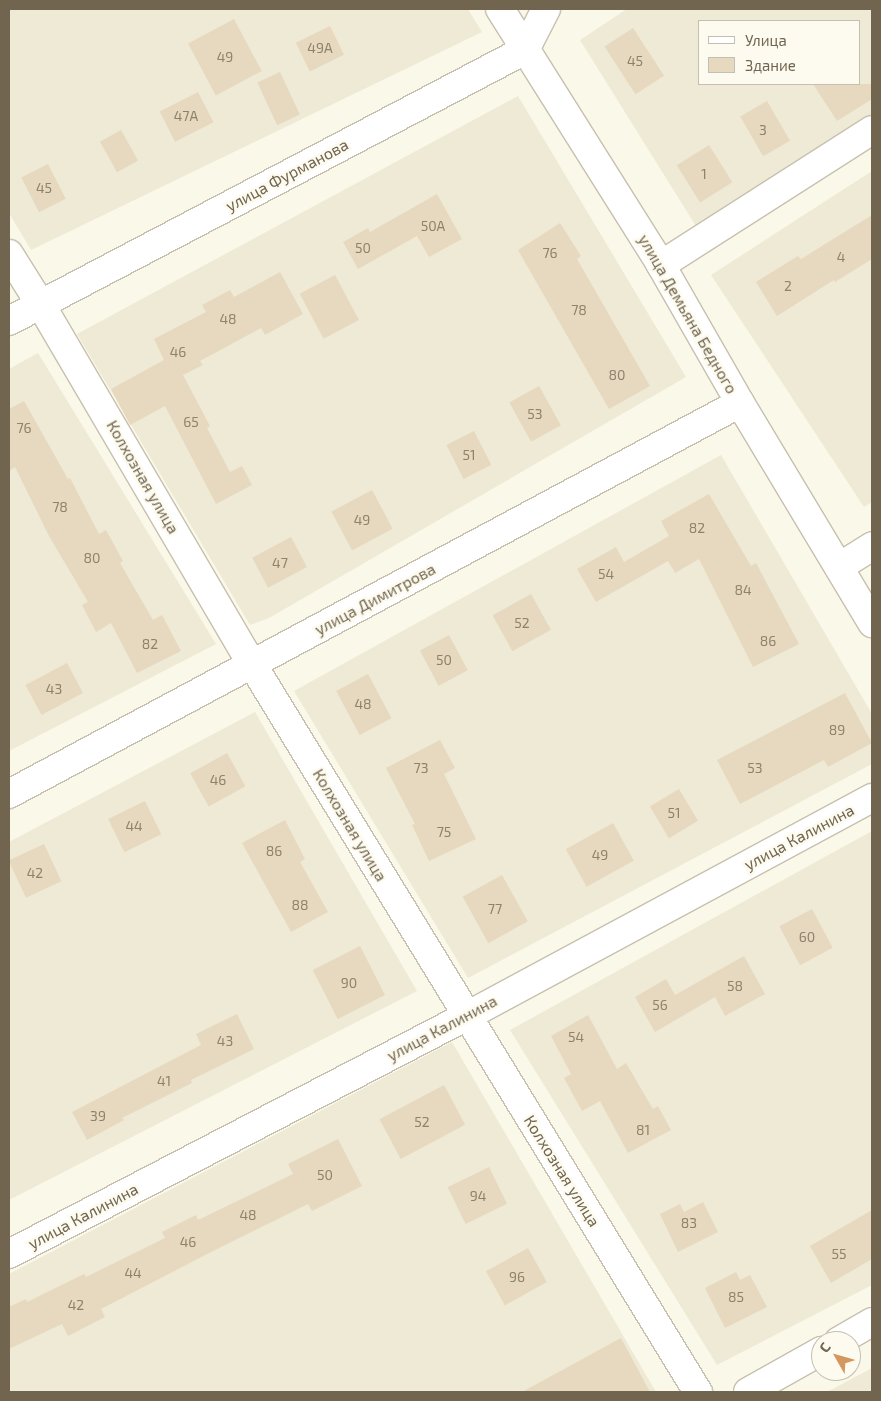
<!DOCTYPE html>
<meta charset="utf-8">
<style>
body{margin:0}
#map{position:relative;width:881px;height:1401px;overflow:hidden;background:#faf8e9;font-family:"Exo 2",sans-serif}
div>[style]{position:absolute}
.residential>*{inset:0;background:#eeead5}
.building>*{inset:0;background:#e7d9bf;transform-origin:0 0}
.roads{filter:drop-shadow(1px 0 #c8c0ae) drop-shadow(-1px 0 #c8c0ae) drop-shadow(0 1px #c8c0ae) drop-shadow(0 -1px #c8c0ae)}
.minor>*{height:28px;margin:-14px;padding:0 14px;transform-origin:14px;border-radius:14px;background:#fff}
span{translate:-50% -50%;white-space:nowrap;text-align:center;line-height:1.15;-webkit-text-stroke:5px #fdfbef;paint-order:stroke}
.number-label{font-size:14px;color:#8e826c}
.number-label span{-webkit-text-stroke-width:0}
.street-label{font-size:16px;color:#716550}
.frame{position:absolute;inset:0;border:10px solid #716550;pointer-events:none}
.legend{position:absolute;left:698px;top:20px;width:162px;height:65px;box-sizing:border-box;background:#fdfbef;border:1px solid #c5bfaf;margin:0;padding:6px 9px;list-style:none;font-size:15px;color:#716550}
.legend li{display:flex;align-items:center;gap:10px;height:25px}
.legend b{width:25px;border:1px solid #c5bfaf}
.north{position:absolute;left:811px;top:1331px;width:50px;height:50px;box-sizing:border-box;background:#fdfbef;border:1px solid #c5bfaf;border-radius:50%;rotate:308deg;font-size:14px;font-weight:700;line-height:20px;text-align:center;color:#716550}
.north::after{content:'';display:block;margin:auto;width:18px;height:22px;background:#d4985e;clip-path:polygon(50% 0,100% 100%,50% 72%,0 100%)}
</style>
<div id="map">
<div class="residential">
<i style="clip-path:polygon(9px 9px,468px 9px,482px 32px,31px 250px,9px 213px)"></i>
<i style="clip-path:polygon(evenodd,627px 9px,872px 9px,872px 116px,699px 231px,580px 40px,627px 9px,700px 21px,860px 21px,860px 84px,700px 84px,700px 21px)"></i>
<i style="clip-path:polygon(518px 96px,686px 377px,269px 618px,250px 625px,77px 334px)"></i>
<i style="clip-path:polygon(872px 171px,872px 502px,864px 507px,711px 275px)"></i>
<i style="clip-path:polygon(38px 353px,216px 644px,9px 751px,9px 369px)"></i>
<i style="clip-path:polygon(721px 455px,872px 714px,872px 764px,468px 978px,294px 691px)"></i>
<i style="clip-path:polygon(255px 712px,417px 991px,9px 1200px,9px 842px)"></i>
<i style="clip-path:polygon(872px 831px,872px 1285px,717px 1365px,510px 1030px)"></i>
<i style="clip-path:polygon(452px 1042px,656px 1392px,9px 1392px,9px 1274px)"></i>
<i style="clip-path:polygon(872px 1368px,872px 1392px,827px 1392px)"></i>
</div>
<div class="building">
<i style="left:234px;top:19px;width:59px;height:52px;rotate:62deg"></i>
<i style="left:330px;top:26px;width:32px;height:38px;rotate:64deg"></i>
<i style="left:633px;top:28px;width:57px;height:34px;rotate:57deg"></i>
<i style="left:280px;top:72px;width:47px;height:25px;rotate:65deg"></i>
<i style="clip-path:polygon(813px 84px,872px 84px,872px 99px,837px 121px)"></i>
<i style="left:198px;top:92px;width:34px;height:43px;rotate:63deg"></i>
<i style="left:767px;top:101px;width:46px;height:31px;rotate:60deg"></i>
<i style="left:121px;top:130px;width:35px;height:24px;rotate:61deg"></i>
<i style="left:709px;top:145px;width:44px;height:38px;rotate:58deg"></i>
<i style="left:48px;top:164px;width:39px;height:30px;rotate:63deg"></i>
<i style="clip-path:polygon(437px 194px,462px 239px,429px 257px,417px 236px,358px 269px,343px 242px,368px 228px,370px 232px)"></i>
<i style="clip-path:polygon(872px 215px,872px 259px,835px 282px,834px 280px,777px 316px,756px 282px,798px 256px,801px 259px)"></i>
<i style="clip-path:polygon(560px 223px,581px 256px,577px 259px,650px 386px,609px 409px,518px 250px)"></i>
<i style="clip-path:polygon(280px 272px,303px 314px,265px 335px,261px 328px,200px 361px,203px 365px,183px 375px,210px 426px,207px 428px,230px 472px,242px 466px,252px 485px,216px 504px,165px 406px,130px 425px,111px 389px,164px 360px,154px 339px,206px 312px,202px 305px,230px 290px,234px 297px)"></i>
<i style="left:335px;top:275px;width:51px;height:40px;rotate:62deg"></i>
<i style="left:539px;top:386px;width:45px;height:34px;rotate:61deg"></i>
<i style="clip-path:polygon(24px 401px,68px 479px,70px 478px,99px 534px,106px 530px,123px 561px,120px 563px,153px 620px,162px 615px,181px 651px,137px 673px,111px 623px,96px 632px,82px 605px,88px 602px,49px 536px,15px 467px,9px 471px,9px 409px)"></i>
<i style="left:474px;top:431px;width:38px;height:31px;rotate:63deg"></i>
<i style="left:372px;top:490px;width:44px;height:46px;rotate:62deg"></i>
<i style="clip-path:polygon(709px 494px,751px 566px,756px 563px,799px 644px,753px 667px,699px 559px,675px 573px,668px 561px,596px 602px,577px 569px,616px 547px,624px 562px,669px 536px,661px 521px)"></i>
<i style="left:291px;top:537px;width:34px;height:44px;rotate:62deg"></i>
<i style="left:531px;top:594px;width:41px;height:44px;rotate:61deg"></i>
<i style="left:449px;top:635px;width:40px;height:33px;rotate:62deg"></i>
<i style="left:67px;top:663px;width:34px;height:47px;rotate:62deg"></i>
<i style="left:368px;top:674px;width:50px;height:36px;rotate:62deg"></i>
<i style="clip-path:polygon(845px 693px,872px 743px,828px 767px,824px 760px,740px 804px,717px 760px)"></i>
<i style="clip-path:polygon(440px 740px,455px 768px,444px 774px,476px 839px,429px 861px,412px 825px,415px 824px,386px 768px)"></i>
<i style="left:227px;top:753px;width:38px;height:42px;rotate:61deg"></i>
<i style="left:679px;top:789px;width:37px;height:34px;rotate:59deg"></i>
<i style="left:145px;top:801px;width:37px;height:41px;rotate:64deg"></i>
<i style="clip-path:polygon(285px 820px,305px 859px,300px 862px,328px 912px,291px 932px,242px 843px)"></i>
<i style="left:613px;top:823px;width:43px;height:54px;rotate:61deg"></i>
<i style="left:44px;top:844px;width:41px;height:39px;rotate:65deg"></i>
<i style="left:502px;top:875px;width:53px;height:45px;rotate:61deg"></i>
<i style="left:812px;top:909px;width:44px;height:37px;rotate:62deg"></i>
<i style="left:360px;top:946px;width:55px;height:53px;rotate:63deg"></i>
<i style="clip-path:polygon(744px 956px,765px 994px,725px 1016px,715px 997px,655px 1032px,635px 997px,666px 979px,675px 995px)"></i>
<i style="clip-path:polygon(237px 1014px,254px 1049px,191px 1080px,192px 1083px,122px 1118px,124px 1120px,87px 1140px,72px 1112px,201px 1045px,196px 1034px)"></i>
<i style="clip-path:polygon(588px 1015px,617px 1069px,626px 1063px,653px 1109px,658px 1106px,671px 1130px,628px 1153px,600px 1101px,582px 1111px,564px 1078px,571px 1074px,551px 1036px)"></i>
<i style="left:444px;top:1085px;width:45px;height:73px;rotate:62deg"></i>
<i style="clip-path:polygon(338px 1139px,362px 1186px,312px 1211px,308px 1204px,213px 1251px,101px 1309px,105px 1317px,68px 1336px,62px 1324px,9px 1349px,9px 1307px,26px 1299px,27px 1302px,84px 1274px,86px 1277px,165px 1238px,162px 1232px,196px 1215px,198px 1220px,293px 1174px,288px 1164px)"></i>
<i style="left:489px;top:1167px;width:41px;height:46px;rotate:64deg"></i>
<i style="clip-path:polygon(703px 1202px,718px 1232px,678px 1252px,660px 1214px,680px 1204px,684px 1212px)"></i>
<i style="clip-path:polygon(872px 1210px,872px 1259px,831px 1283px,810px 1246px)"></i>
<i style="left:528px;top:1248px;width:39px;height:48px;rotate:61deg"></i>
<i style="clip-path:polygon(736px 1272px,740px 1280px,750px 1275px,767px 1307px,725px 1328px,705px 1288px)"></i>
<i style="clip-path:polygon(621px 1338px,650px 1392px,522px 1392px)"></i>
</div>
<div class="roads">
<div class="minor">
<i style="left:500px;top:9px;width:302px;rotate:57.8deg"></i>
<i style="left:661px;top:265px;width:159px;rotate:60.2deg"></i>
<i style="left:740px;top:403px;width:257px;rotate:59deg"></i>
<i style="left:9px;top:254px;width:60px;rotate:57.9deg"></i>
<i style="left:41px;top:305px;width:416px;rotate:59.6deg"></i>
<i style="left:252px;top:664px;width:854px;rotate:58.51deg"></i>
<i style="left:661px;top:265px;width:250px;rotate:-32.6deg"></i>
<i style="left:9px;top:321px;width:583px;rotate:-27.71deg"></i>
<i style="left:525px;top:50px;width:46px;rotate:-62.9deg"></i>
<i style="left:839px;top:567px;width:39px;rotate:-32deg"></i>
<i style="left:9px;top:794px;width:829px;rotate:-28.14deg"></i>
<i style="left:9px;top:1254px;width:516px;rotate:-27.46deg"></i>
<i style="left:467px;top:1016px;width:460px;rotate:-28.3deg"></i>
<i style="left:839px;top:1341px;width:38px;rotate:-30deg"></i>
<i style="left:748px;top:1392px;width:84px;rotate:-29.3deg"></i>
</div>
</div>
<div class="number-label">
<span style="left:320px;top:48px">49А</span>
<span style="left:225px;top:57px">49</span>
<span style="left:635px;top:61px">45</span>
<span style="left:186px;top:116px">47А</span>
<span style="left:763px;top:130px">3</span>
<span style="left:704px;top:174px">1</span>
<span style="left:44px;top:188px">45</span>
<span style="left:433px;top:226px">50А</span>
<span style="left:363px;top:248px">50</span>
<span style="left:550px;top:253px">76</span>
<span style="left:841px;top:257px">4</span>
<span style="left:788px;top:286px">2</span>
<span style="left:579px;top:310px">78</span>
<span style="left:228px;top:319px">48</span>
<span style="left:178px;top:352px">46</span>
<span style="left:617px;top:375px">80</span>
<span style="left:535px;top:414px">53</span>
<span style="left:191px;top:422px">65</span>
<span style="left:24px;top:428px">76</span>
<span style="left:469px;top:455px">51</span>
<span style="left:60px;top:507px">78</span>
<span style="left:362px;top:520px">49</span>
<span style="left:697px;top:528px">82</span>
<span style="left:92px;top:558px">80</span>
<span style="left:280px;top:563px">47</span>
<span style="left:606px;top:574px">54</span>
<span style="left:743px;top:590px">84</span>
<span style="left:522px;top:623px">52</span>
<span style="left:768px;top:641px">86</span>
<span style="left:150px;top:644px">82</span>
<span style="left:444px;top:660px">50</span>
<span style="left:54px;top:689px">43</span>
<span style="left:363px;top:704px">48</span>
<span style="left:837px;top:730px">89</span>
<span style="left:421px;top:768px">73</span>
<span style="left:755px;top:768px">53</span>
<span style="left:218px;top:780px">46</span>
<span style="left:674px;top:813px">51</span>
<span style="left:134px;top:826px">44</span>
<span style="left:444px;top:832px">75</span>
<span style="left:274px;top:851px">86</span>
<span style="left:600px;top:855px">49</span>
<span style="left:35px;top:873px">42</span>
<span style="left:300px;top:905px">88</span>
<span style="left:495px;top:909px">77</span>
<span style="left:807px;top:937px">60</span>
<span style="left:349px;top:983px">90</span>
<span style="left:735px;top:986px">58</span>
<span style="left:660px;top:1005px">56</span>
<span style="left:576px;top:1037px">54</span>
<span style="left:225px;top:1041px">43</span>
<span style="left:164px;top:1081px">41</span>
<span style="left:98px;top:1116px">39</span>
<span style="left:422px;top:1122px">52</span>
<span style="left:643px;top:1130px">81</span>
<span style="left:325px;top:1175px">50</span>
<span style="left:478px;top:1196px">94</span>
<span style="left:248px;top:1215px">48</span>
<span style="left:689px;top:1223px">83</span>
<span style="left:188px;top:1242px">46</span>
<span style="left:839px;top:1254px">55</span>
<span style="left:133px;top:1273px">44</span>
<span style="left:517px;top:1277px">96</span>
<span style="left:736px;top:1297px">85</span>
<span style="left:76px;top:1305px">42</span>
</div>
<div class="street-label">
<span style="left:287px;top:175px;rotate:-28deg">улица Фурманова</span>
<span style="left:688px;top:314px;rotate:60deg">улица Демьяна Бедного</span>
<span style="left:143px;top:477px;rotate:60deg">Колхозная улица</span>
<span style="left:375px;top:599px;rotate:-28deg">улица Димитрова</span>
<span style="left:350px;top:825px;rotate:59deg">Колхозная улица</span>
<span style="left:799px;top:837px;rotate:-28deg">улица Калинина</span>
<span style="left:442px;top:1028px;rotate:-28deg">улица Калинина</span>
<span style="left:562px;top:1171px;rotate:58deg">Колхозная улица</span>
<span style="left:83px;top:1216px;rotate:-28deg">улица Калинина</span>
</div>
<div class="frame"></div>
<ul class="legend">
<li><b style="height:6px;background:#fff"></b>Улица</li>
<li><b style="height:14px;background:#e7d9bf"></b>Здание</li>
</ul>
<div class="north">С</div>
</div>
